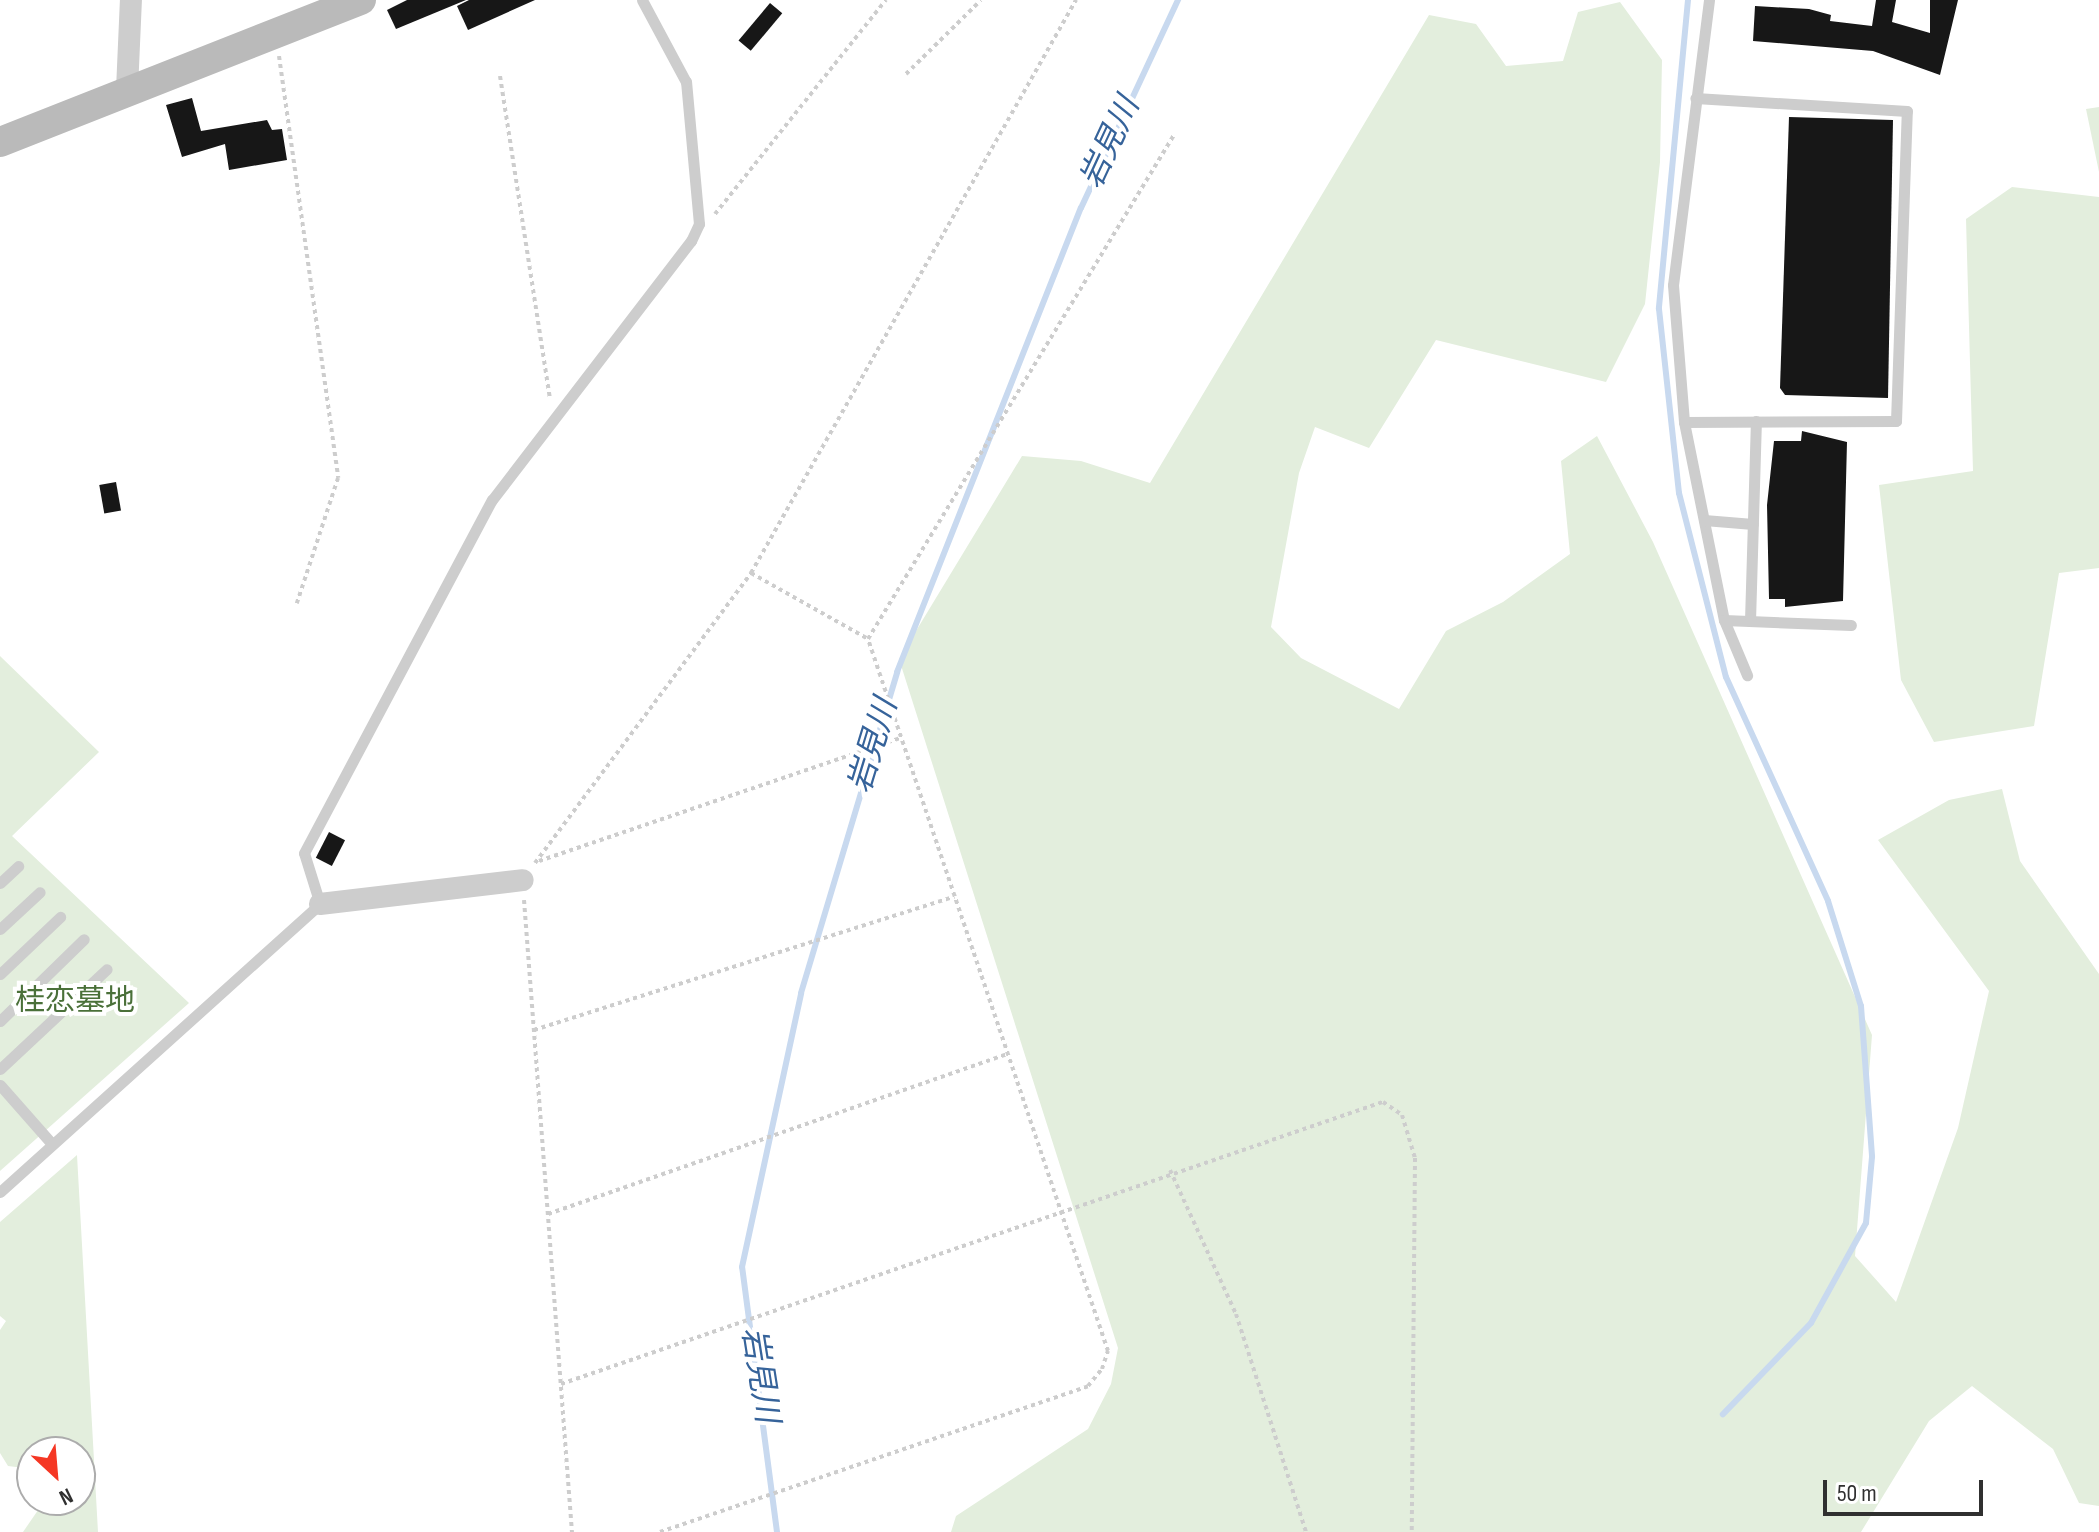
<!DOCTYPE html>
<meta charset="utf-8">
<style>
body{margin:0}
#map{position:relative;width:2099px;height:1532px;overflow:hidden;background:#fff;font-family:"Sofia Sans Condensed","Noto Sans JP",sans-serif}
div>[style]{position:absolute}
.green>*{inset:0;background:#e3eedd}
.stream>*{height:6px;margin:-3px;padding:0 3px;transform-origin:3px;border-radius:3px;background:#c8d9ef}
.building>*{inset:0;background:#171717;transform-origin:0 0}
.path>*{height:4px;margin-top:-2px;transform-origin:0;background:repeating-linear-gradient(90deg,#cdcdcd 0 4px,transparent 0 8px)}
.lane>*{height:11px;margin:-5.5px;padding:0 5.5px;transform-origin:5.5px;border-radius:5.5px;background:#cdcdcd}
.street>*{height:22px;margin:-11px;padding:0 11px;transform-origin:11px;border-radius:11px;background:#cdcdcd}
.secondary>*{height:30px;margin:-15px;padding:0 15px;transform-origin:15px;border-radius:15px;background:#bababa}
span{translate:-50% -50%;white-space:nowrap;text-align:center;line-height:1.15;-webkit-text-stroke:8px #fff;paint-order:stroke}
.park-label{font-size:30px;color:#4a7039}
.water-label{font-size:32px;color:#36639a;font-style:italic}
.north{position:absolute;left:16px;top:1436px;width:80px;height:80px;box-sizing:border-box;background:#fff;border:2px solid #acacac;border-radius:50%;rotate:154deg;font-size:22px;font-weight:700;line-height:32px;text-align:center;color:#303030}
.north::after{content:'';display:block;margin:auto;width:28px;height:36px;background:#f53724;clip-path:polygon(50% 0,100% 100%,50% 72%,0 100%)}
.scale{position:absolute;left:1823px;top:1480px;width:160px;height:36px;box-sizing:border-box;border:4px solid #303030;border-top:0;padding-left:10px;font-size:24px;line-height:28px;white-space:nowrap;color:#303030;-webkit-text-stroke:6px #fff;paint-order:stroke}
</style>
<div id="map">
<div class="green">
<i style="clip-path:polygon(1620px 2px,1662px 60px,1660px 162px,1645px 304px,1606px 382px,1436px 340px,1369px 448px,1315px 427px,1299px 473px,1271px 627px,1301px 658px,1399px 709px,1446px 631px,1503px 602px,1570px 554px,1561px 461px,1597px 436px,1653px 542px,1872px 1035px,1855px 1256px,1896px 1302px,1958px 1128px,1989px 991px,1878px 840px,1949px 800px,2002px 789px,2020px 861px,2099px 974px,2099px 1506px,2079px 1503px,2053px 1449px,1972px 1386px,1929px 1421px,1861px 1532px,951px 1532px,956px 1516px,1088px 1429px,1111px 1384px,1118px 1348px,899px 659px,1022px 456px,1081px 461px,1150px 483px,1429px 15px,1476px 24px,1506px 66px,1563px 61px,1578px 12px)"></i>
<i style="clip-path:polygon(2099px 107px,2099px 172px,2086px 109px)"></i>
<i style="clip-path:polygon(2012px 187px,2099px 197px,2099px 568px,2059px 573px,2034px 726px,1934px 742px,1901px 680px,1879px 485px,1973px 471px,1966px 219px)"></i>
<i style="clip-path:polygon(0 656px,99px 752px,12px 836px,189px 1003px,0 1171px)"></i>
<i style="clip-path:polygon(77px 1155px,98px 1532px,23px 1532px,45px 1500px,80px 1500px,80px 1452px,32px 1452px,32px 1469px,8px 1466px,0 1453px,0 1330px,6px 1321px,0 1316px,0 1222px)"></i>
</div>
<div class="stream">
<i style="left:1688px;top:0;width:310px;rotate:95.4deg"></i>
<i style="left:1659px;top:309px;width:185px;rotate:83.8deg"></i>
<i style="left:1679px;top:493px;width:190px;rotate:75.7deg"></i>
<i style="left:1726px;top:677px;width:246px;rotate:65.5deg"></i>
<i style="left:1828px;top:901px;width:110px;rotate:72.6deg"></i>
<i style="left:1861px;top:1006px;width:151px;rotate:85.8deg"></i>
<i style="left:1872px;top:1157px;width:66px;rotate:95.2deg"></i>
<i style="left:1866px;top:1223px;width:114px;rotate:118.8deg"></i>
<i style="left:1811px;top:1323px;width:127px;rotate:134deg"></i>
<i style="left:777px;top:1532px;width:267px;rotate:-97.5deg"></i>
<i style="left:742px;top:1267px;width:280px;rotate:-77.8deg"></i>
<i style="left:801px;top:993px;width:335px;rotate:-73.3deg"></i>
<i style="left:897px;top:672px;width:499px;rotate:-68.4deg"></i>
<i style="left:1081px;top:208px;width:230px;rotate:-65deg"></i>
</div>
<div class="building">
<i style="clip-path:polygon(407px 0,466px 0,396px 29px,387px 10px)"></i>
<i style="clip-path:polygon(469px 0,535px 0,468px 30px,457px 6px)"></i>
<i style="clip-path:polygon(1876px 0,1896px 0,1892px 22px,1930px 33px,1930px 0,1958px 0,1940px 75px,1873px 51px,1753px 41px,1755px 6px,1809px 9px,1831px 15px,1830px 21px,1872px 26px)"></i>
<i style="left:770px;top:3px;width:16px;height:49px;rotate:40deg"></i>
<i style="clip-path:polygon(192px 98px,201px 131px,267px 120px,272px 130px,282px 129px,287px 160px,229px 170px,225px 144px,182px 157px,166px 105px)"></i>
<i style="clip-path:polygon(1789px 117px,1893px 120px,1888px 398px,1785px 395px,1780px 388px)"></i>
<i style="clip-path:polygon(1802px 431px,1847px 442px,1843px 601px,1785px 607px,1785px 599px,1769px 599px,1767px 505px,1774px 441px,1801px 441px)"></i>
<i style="left:116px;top:482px;width:29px;height:17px;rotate:80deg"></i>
<i style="left:329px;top:832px;width:18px;height:29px;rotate:27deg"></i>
</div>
<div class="path">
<i style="left:279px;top:56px;width:426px;rotate:82deg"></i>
<i style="left:338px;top:478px;width:132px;rotate:108.2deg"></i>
<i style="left:906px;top:74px;width:105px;rotate:-44.6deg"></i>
<i style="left:500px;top:76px;width:327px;rotate:81.2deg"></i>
<i style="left:715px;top:214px;width:274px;rotate:-51.4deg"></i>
<i style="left:751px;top:573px;width:134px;rotate:29.4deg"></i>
<i style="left:539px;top:861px;width:382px;rotate:-18.8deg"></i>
<i style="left:535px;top:863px;width:362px;rotate:-53.3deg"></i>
<i style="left:751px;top:573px;width:659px;rotate:-60.44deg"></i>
<i style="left:524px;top:900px;width:634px;rotate:85.66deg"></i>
<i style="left:534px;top:1030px;width:441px;rotate:-17.6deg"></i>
<i style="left:1170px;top:1170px;width:158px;rotate:65.4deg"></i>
<i style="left:1236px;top:1314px;width:229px;rotate:72.2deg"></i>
<i style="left:548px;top:1214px;width:486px;rotate:-19.2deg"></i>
<i style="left:561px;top:1384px;width:869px;rotate:-18.94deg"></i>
<i style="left:1383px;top:1102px;width:23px;rotate:34deg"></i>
<i style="left:1402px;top:1115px;width:45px;rotate:73.2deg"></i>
<i style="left:1415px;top:1158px;width:374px;rotate:90.5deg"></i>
<i style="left:660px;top:1532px;width:452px;rotate:-18.8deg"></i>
<i style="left:1088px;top:1386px;width:22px;rotate:-51deg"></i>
<i style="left:1102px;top:1369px;width:19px;rotate:-72deg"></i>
<i style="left:1108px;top:1351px;width:751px;rotate:-108.63deg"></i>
<i style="left:868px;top:639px;width:590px;rotate:-58.74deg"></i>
</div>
<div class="lane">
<i style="left:1709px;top:0;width:287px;rotate:97.2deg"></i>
<i style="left:1673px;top:285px;width:137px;rotate:85.4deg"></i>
<i style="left:1684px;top:422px;width:202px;rotate:78.6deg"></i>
<i style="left:1724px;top:620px;width:60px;rotate:67.3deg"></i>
<i style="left:1684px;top:422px;width:212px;rotate:-0.3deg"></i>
<i style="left:1896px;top:421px;width:310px;rotate:-88deg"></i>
<i style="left:1907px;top:111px;width:212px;rotate:-176.5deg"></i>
<i style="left:1704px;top:520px;width:49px;rotate:4.7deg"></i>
<i style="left:1724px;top:620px;width:127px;rotate:2.3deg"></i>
<i style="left:1750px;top:621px;width:200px;rotate:-88.3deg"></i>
<i style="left:0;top:883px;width:25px;rotate:-43deg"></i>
<i style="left:0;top:929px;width:54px;rotate:-42.8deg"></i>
<i style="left:0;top:974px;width:83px;rotate:-43.5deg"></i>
<i style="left:0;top:1021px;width:117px;rotate:-44.3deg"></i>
<i style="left:0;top:1069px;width:146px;rotate:-43.1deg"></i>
<i style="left:0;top:1085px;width:79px;rotate:48.6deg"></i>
<i style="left:0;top:1192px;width:431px;rotate:-42deg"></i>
<i style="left:320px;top:904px;width:53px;rotate:-107.4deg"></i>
<i style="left:304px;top:853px;width:400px;rotate:-62deg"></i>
<i style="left:492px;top:500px;width:327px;rotate:-52.5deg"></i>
<i style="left:691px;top:241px;width:19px;rotate:-65deg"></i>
<i style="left:699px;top:224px;width:143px;rotate:-95.2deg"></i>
<i style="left:686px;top:82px;width:93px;rotate:-118.2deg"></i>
</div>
<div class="street">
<i style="left:127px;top:90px;width:90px;rotate:-87.5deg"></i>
<i style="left:320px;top:904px;width:204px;rotate:-6.7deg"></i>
</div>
<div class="secondary">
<i style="left:0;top:142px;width:388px;rotate:-21.5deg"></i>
</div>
<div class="park-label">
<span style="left:75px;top:1001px">桂恋墓地</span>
</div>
<div class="water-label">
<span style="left:1111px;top:143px;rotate:-65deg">岩見川</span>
<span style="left:874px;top:746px;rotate:-73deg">岩見川</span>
<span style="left:759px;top:1375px;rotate:81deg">岩見川</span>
</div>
<div class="north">N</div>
<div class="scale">50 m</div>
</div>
